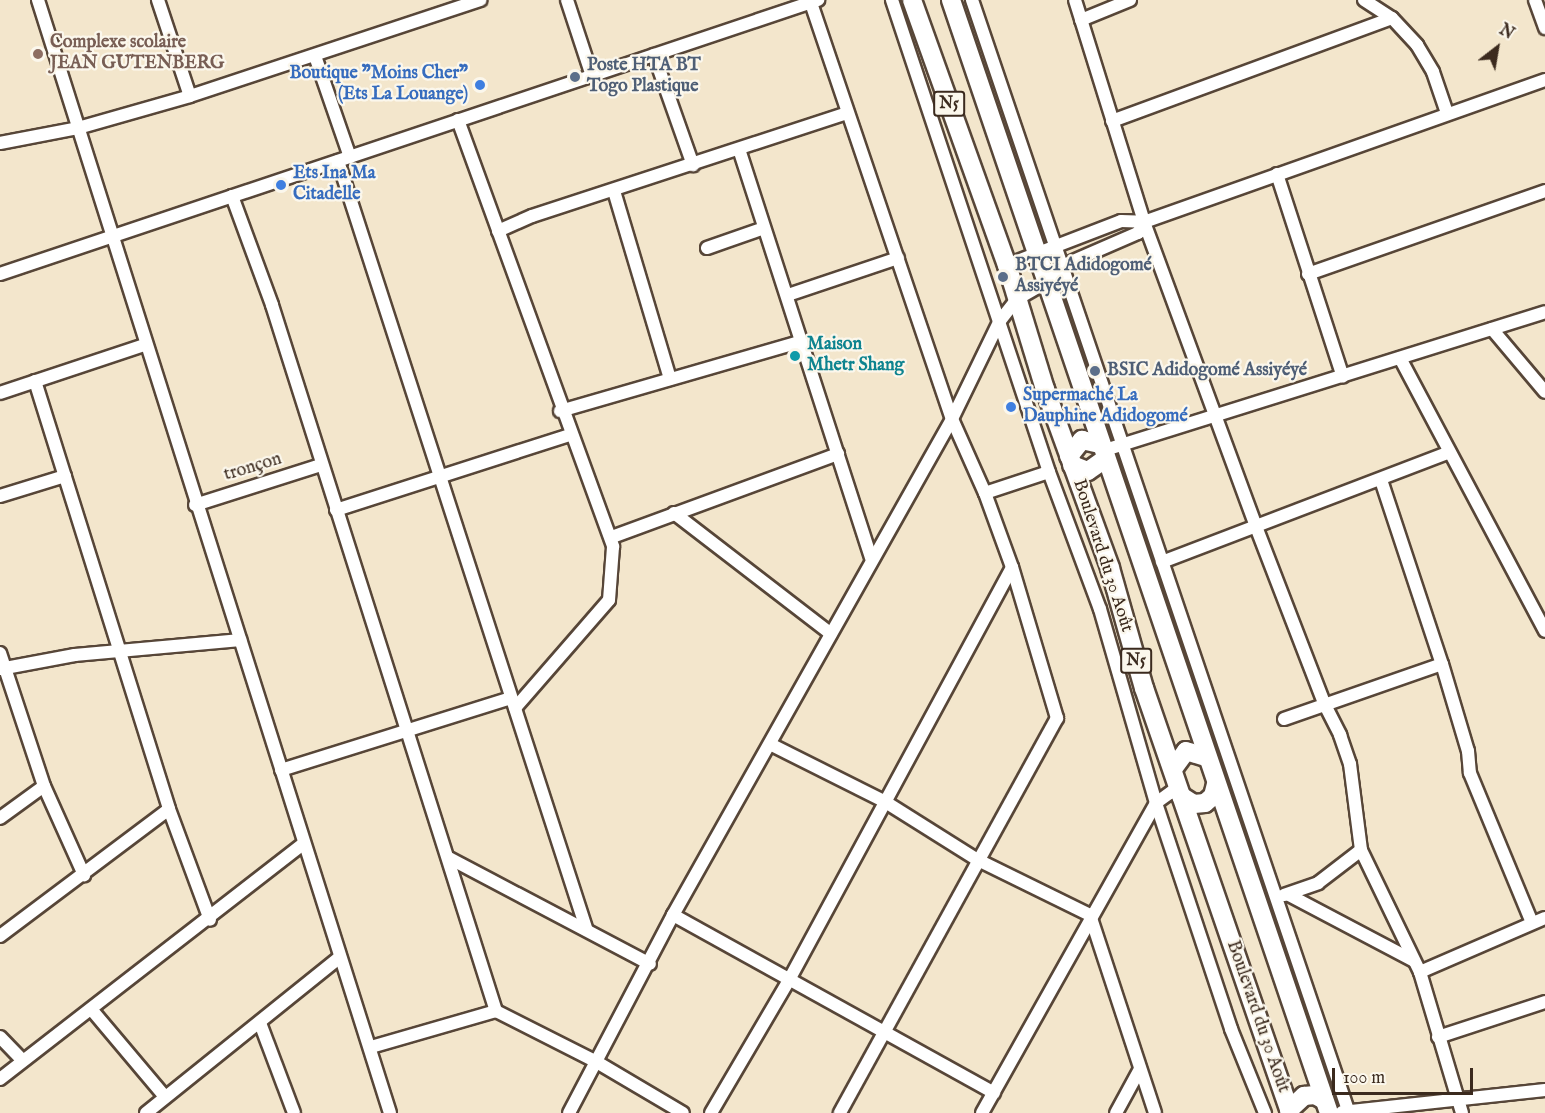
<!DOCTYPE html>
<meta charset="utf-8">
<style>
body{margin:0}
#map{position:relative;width:1545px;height:1113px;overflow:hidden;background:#f3e6cc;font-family:"IM FELL English",serif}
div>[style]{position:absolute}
.roads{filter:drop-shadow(2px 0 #574638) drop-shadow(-2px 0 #574638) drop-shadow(0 2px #574638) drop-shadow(0 -2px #574638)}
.minor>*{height:12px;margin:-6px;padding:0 6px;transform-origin:6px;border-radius:6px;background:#fff}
.highway>*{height:18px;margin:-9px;padding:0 9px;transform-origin:9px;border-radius:9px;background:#fff}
.dots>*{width:16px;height:16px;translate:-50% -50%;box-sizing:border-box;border:3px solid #fbf7ec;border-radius:50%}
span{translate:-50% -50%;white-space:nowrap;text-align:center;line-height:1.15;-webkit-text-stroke:4.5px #fbf7ec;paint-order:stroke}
.shield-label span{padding:2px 4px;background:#fbf7ec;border:2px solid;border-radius:4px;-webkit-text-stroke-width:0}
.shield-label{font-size:16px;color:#3b2a1e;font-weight:700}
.education-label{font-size:18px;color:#785e54;font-weight:700}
.left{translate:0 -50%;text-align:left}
.service-label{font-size:18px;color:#4e5e75;font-weight:700}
.shop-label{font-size:18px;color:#366cbe;font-weight:700}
.right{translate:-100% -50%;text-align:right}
.culture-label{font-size:18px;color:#0d838f;font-weight:700}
.street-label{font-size:18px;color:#3b2a1e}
.north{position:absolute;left:1467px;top:18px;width:60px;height:60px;-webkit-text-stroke:4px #fbf7ec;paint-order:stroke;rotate:31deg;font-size:16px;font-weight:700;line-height:24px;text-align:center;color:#3b2a1e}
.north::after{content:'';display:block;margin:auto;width:21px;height:27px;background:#3b2a1e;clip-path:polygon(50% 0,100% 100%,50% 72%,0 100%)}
.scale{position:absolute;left:1332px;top:1068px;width:141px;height:27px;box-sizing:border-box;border:3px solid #3b2a1e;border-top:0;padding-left:8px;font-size:18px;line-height:21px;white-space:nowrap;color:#3b2a1e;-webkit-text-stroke:4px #fbf7ec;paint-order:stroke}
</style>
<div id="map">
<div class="roads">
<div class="minor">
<i style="left:38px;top:0;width:1167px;rotate:72.45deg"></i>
<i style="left:158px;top:0;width:101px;rotate:71.6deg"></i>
<i style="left:567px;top:0;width:80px;rotate:71.8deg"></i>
<i style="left:810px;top:0;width:442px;rotate:71.3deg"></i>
<i style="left:952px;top:419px;width:81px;rotate:66deg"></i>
<i style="left:985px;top:493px;width:79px;rotate:70deg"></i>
<i style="left:1012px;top:567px;width:158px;rotate:73.4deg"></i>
<i style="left:1057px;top:718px;width:451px;rotate:118.8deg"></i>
<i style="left:892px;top:0;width:497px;rotate:71.6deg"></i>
<i style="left:1049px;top:472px;width:146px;rotate:69.6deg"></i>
<i style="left:1100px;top:609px;width:202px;rotate:73.9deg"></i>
<i style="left:1156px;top:803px;width:238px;rotate:71.6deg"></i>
<i style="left:1231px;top:1029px;width:91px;rotate:68deg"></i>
<i style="left:972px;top:0;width:1175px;rotate:71.29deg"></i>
<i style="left:1075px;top:0;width:232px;rotate:72.7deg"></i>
<i style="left:1144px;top:222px;width:322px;rotate:69.8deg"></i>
<i style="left:1255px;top:524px;width:194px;rotate:68.9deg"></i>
<i style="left:1325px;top:705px;width:34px;rotate:63deg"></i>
<i style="left:1340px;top:735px;width:31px;rotate:71deg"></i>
<i style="left:1350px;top:764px;width:87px;rotate:82.7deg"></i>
<i style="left:1361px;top:850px;width:136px;rotate:64.2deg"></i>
<i style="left:1420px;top:972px;width:147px;rotate:73.4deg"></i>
<i style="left:1364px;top:0;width:33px;rotate:33deg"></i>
<i style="left:1392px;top:18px;width:37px;rotate:47deg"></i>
<i style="left:1417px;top:45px;width:31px;rotate:59deg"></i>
<i style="left:1433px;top:72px;width:43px;rotate:71.1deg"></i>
<i style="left:1535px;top:0;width:30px;rotate:70deg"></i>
<i style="left:1081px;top:20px;width:53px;rotate:-22.2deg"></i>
<i style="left:654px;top:55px;width:117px;rotate:70.5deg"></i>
<i style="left:315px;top:56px;width:107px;rotate:70.9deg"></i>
<i style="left:458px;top:120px;width:454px;rotate:70deg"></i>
<i style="left:613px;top:547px;width:53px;rotate:94.3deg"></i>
<i style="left:609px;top:600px;width:143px;rotate:131deg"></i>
<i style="left:1112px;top:121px;width:298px;rotate:-20.2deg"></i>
<i style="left:0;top:143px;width:79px;rotate:-10.9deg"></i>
<i style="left:78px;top:128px;width:116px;rotate:-15.9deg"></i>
<i style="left:190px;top:96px;width:306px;rotate:-18.3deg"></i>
<i style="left:739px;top:149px;width:430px;rotate:72.1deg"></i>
<i style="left:338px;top:161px;width:806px;rotate:72.08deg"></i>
<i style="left:1277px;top:174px;width:213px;rotate:72deg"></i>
<i style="left:614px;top:191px;width:196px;rotate:73.4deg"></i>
<i style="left:232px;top:196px;width:116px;rotate:69.8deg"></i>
<i style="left:272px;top:305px;width:741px;rotate:72.4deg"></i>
<i style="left:498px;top:231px;width:37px;rotate:-24deg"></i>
<i style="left:532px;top:216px;width:332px;rotate:-18.1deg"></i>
<i style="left:707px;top:248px;width:60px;rotate:-19.3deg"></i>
<i style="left:1007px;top:265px;width:122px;rotate:-21.1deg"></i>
<i style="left:1121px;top:221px;width:23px;rotate:2deg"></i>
<i style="left:1144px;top:222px;width:425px;rotate:-19.5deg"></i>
<i style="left:0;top:274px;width:863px;rotate:-18.52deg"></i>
<i style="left:1308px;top:274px;width:251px;rotate:-19.3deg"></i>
<i style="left:788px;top:295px;width:116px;rotate:-18.6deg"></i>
<i style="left:1492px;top:329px;width:82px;rotate:49.9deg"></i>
<i style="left:1400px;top:358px;width:309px;rotate:62deg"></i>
<i style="left:35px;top:381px;width:448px;rotate:72.6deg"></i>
<i style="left:169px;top:809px;width:118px;rotate:69.7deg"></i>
<i style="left:0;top:393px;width:152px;rotate:-18.4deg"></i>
<i style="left:560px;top:411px;width:252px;rotate:-16.1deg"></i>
<i style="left:1102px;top:451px;width:464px;rotate:-17.4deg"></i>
<i style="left:1381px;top:480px;width:194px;rotate:71.7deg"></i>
<i style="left:1442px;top:664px;width:91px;rotate:73.4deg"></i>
<i style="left:1468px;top:751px;width:22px;rotate:85deg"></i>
<i style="left:1470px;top:773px;width:162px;rotate:67.5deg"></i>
<i style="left:985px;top:493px;width:67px;rotate:-18.2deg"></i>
<i style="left:0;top:496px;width:68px;rotate:-17.1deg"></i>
<i style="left:195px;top:505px;width:132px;rotate:-17.6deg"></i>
<i style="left:336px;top:510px;width:245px;rotate:-17.8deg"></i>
<i style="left:674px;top:513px;width:198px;rotate:37.6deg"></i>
<i style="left:612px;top:537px;width:241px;rotate:-20.2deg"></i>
<i style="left:1162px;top:562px;width:306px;rotate:-20.9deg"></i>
<i style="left:0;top:653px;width:140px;rotate:71.7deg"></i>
<i style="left:44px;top:786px;width:98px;rotate:65.8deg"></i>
<i style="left:0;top:669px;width:76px;rotate:-10.6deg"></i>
<i style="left:75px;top:655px;width:166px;rotate:-5.2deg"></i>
<i style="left:1284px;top:719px;width:167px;rotate:-19.2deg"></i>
<i style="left:770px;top:744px;width:127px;rotate:26.6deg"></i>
<i style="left:884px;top:801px;width:109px;rotate:32.2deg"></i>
<i style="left:976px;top:859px;width:127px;rotate:26.2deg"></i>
<i style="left:1090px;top:915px;width:208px;rotate:71.8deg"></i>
<i style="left:281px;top:770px;width:241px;rotate:-17.4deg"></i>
<i style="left:0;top:818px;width:54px;rotate:-36deg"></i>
<i style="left:449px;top:858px;width:227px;rotate:27.8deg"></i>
<i style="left:1284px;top:895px;width:36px;rotate:-19deg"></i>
<i style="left:1318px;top:883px;width:54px;rotate:-37.5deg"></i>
<i style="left:1289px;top:895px;width:141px;rotate:27.8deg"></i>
<i style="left:673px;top:915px;width:367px;rotate:29deg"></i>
<i style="left:0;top:936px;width:211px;rotate:-36.9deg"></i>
<i style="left:1420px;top:972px;width:136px;rotate:-23.4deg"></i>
<i style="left:91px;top:1009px;width:115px;rotate:49.9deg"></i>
<i style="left:260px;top:1023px;width:96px;rotate:69.3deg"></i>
<i style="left:0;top:1037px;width:32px;rotate:46deg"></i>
<i style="left:1438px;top:1037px;width:113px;rotate:-18.1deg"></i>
<i style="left:371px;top:1047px;width:130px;rotate:-16.1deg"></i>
<i style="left:496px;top:1011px;width:111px;rotate:26.8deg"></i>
<i style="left:595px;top:1061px;width:102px;rotate:30.6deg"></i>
<i style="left:0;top:1079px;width:383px;rotate:-37.8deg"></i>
<i style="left:1342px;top:1112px;width:204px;rotate:-6.2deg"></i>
<i style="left:146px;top:1113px;width:249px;rotate:-38.8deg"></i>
<i style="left:569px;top:1113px;width:224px;rotate:-62.3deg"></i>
<i style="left:673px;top:915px;width:569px;rotate:-60.64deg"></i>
<i style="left:952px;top:419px;width:108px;rotate:-64.1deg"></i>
<i style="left:999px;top:322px;width:29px;rotate:-52deg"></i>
<i style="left:1017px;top:299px;width:36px;rotate:-30deg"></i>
<i style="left:1048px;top:281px;width:23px;rotate:-45deg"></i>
<i style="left:1064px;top:265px;width:81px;rotate:-23.4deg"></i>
<i style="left:1138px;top:233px;width:13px;rotate:-61deg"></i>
<i style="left:711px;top:1113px;width:154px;rotate:-59.6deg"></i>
<i style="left:789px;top:980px;width:469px;rotate:-61.6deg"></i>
<i style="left:982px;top:1113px;width:355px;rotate:-60.7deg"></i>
<i style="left:1156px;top:803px;width:27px;rotate:-36deg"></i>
<i style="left:1116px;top:1113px;width:50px;rotate:-61.4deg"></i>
</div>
<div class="highway">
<i style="left:912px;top:0;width:282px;rotate:70.3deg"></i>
<i style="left:1007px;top:265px;width:130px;rotate:73deg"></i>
<i style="left:1045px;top:389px;width:190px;rotate:70deg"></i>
<i style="left:1110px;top:568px;width:125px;rotate:74.2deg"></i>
<i style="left:1144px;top:688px;width:449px;rotate:71deg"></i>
<i style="left:951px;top:0;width:1175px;rotate:71.24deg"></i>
<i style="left:1069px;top:456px;width:21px;rotate:-51deg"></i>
<i style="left:1082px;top:440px;width:18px;rotate:13deg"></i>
<i style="left:1072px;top:465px;width:17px;rotate:21deg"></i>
<i style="left:1088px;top:471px;width:21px;rotate:-35deg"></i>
<i style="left:1173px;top:769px;width:22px;rotate:-54deg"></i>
<i style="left:1186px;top:751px;width:21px;rotate:17deg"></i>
<i style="left:1181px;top:796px;width:15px;rotate:32deg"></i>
<i style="left:1194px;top:804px;width:11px;rotate:-5deg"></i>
<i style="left:1205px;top:803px;width:11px;rotate:-41deg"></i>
<i style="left:1213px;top:796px;width:12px;rotate:-76deg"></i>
<i style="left:1289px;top:1110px;width:21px;rotate:-43deg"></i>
<i style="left:1304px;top:1096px;width:11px;rotate:-5deg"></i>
<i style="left:1315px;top:1095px;width:10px;rotate:29deg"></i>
</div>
</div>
<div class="dots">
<i style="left:38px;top:54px;background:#8d6e63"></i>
<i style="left:575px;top:77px;background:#5c6f8a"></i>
<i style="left:480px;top:85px;background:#3f7fe0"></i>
<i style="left:281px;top:185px;background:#3f7fe0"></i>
<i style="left:1003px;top:277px;background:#5c6f8a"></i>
<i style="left:795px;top:356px;background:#0f9aa8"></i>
<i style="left:1095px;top:371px;background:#5c6f8a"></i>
<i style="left:1011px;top:407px;background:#3f7fe0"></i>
</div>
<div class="shield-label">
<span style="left:949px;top:104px">N5</span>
<span style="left:1136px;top:661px">N5</span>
</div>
<div class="education-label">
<span class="left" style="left:50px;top:54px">Complexe scolaire<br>JEAN GUTENBERG</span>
</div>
<div class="service-label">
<span class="left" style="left:587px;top:77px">Poste HTA BT<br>Togo Plastique</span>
<span class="left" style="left:1015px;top:277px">BTCI Adidogomé<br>Assiyéyé</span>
<span class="left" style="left:1107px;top:371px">BSIC Adidogomé Assiyéyé</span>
</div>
<div class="shop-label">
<span class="right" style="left:468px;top:85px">Boutique "Moins Cher"<br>(Ets La Louange)</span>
<span class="left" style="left:293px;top:185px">Ets Ina Ma<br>Citadelle</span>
<span class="left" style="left:1023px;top:407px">Supermaché La<br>Dauphine Adidogomé</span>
</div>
<div class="culture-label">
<span class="left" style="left:807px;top:356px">Maison<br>Mhetr Shang</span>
</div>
<div class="street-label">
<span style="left:253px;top:468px;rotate:-17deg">tronçon</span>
<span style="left:1102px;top:556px;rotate:72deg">Boulevard du 30 Août</span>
<span style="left:1257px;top:1017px;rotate:71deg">Boulevard du 30 Août</span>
</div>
<div class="north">N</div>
<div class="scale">100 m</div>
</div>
